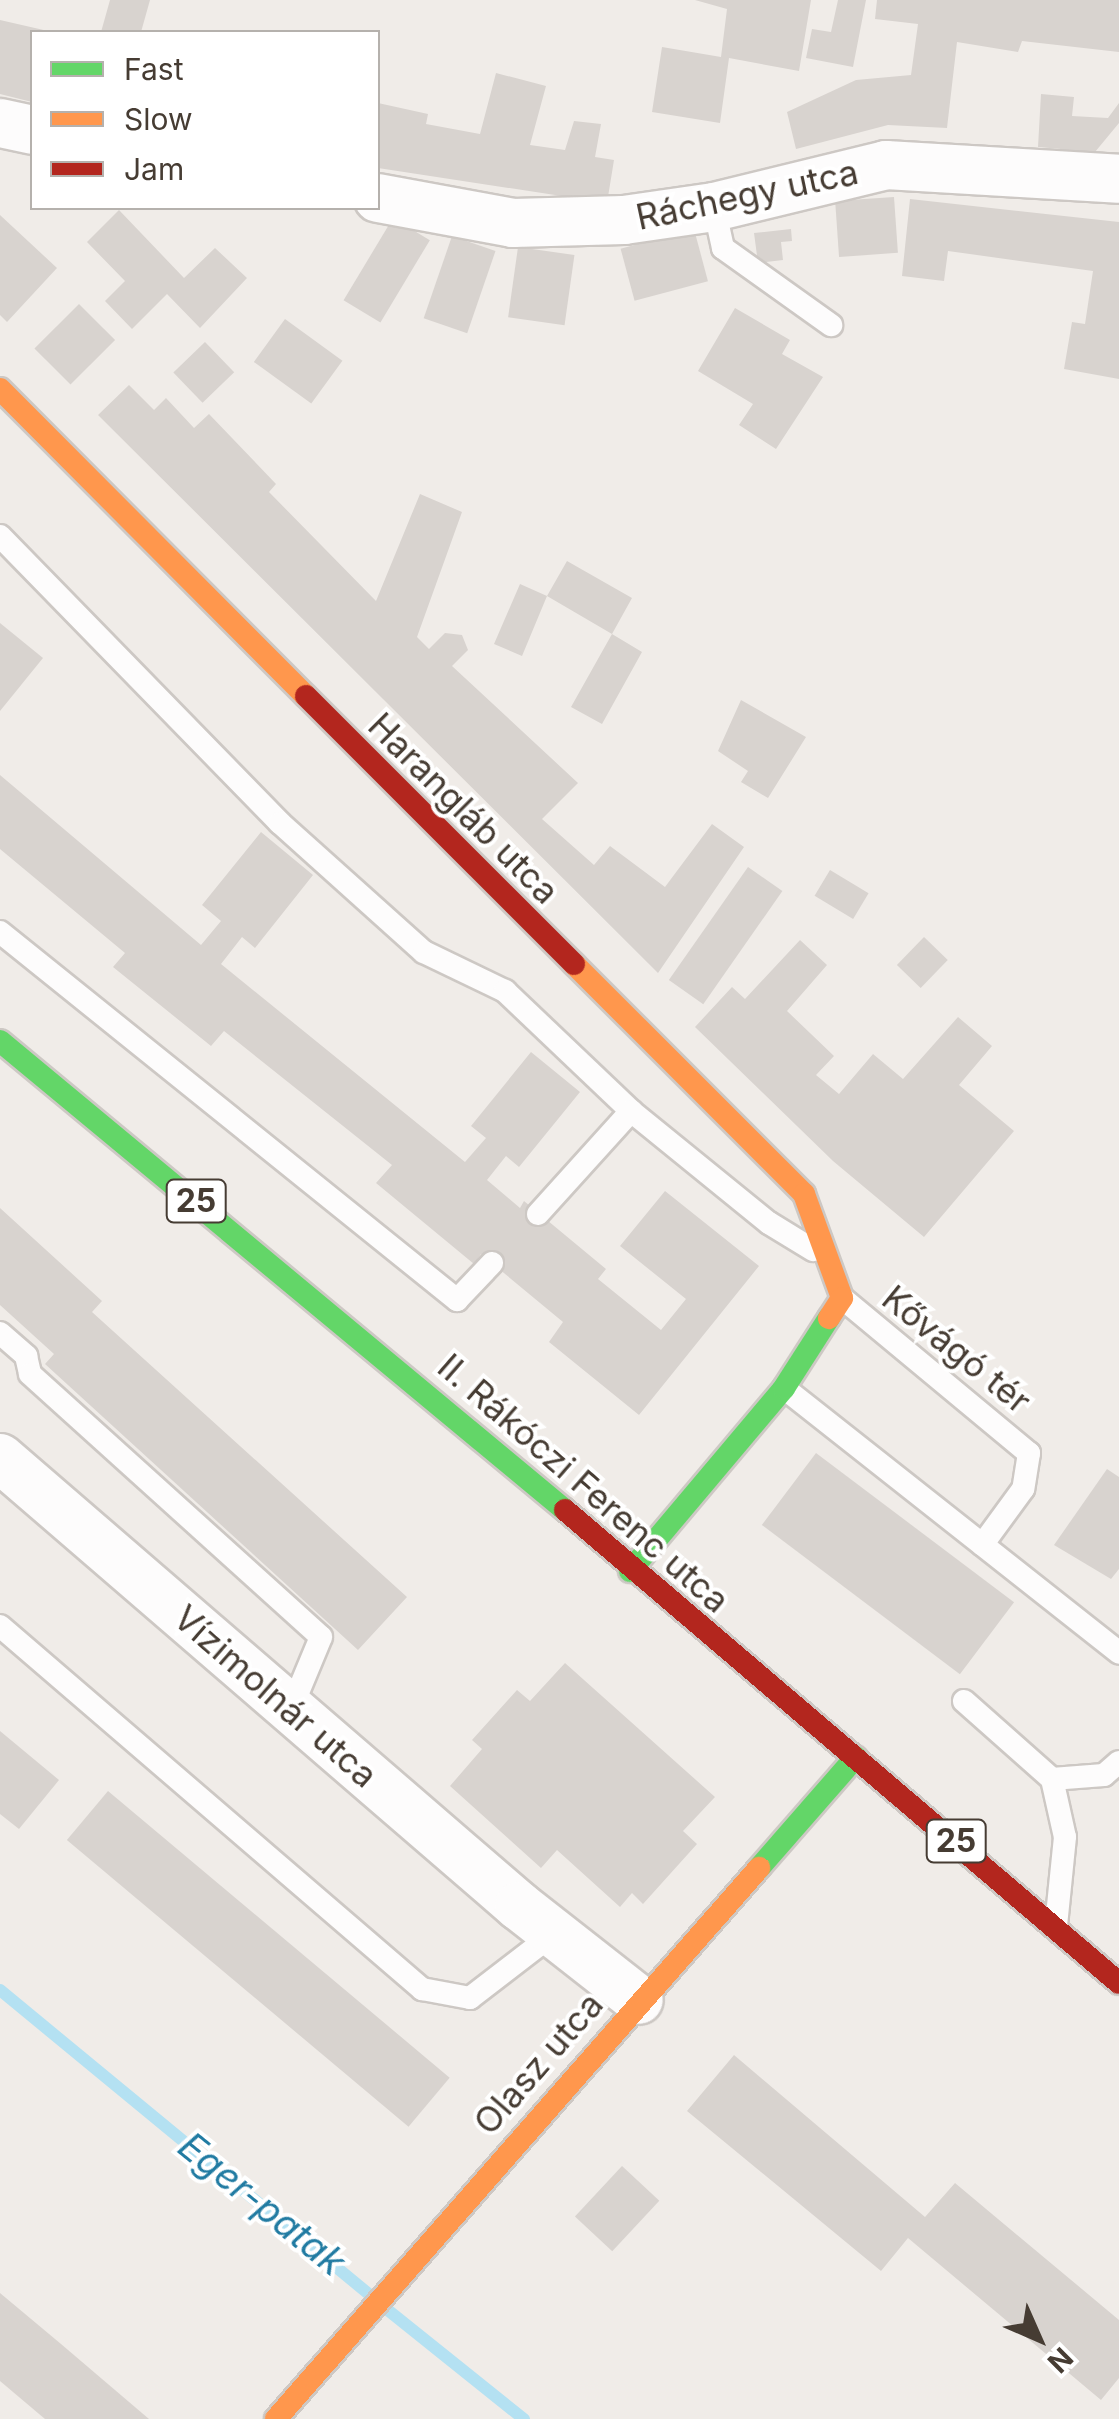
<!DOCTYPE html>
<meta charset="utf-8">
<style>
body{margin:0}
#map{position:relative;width:1119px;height:2419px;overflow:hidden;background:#f0ece8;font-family:Inter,sans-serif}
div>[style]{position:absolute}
.stream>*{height:12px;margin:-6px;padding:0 6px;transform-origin:6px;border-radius:6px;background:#b4e1f2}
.building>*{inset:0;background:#d8d3cf;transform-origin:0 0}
.roads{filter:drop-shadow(2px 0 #cdc8c4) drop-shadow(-2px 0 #cdc8c4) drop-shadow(0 2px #cdc8c4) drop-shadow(0 -2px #cdc8c4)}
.lane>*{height:22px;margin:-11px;padding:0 11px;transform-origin:11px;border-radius:11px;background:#fdfcfc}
.street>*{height:48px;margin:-24px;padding:0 24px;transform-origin:24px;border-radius:24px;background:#fdfcfc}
.fast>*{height:22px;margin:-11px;padding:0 11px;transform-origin:11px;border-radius:11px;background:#63d668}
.slow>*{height:22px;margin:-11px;padding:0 11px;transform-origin:11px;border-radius:11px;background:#ff974d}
.jam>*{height:22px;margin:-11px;padding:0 11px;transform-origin:11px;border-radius:11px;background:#b3261e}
span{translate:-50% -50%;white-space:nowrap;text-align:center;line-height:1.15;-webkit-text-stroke:8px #fff;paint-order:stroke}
.shield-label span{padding:2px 8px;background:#fff;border:2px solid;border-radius:8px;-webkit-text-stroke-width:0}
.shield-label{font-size:32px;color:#463c33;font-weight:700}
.street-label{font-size:35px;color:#463c33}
.water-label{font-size:38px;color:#217ba2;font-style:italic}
.legend{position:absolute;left:30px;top:30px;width:350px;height:180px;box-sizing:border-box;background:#fff;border:2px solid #b5b1ad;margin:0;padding:12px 18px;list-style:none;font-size:30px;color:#463c33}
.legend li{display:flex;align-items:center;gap:20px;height:50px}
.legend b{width:50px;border:2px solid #b5b1ad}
.north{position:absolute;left:989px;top:2289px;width:100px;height:100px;-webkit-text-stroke:8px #fff;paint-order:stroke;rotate:135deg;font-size:28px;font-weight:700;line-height:40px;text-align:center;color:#463c33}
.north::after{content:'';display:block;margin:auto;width:35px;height:45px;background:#463c33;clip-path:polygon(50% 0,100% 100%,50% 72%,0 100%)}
</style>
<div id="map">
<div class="stream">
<i style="left:0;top:1990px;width:480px;rotate:39.5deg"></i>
<i style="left:389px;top:2311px;width:173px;rotate:38.7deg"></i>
</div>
<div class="building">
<i style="clip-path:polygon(110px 0,150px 0,141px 32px,101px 32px)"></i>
<i style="clip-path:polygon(695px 0,811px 0,799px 71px,729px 58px,720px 123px,652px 112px,662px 47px,721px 57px,727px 9px)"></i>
<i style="clip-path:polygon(838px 0,866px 0,853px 67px,806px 58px,812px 29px,831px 32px)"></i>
<i style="clip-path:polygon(877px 0,1119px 0,1119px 52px,1022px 41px,1018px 52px,957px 42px,947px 128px,888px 125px,796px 149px,787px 112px,856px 80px,911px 75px,918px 24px,875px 19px)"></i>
<i style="clip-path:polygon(0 20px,48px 31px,32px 32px,32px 102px,0 94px)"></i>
<i style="clip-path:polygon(496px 73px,546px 86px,530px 145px,565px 150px,574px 121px,601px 124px,595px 157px,614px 160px,607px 203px,378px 168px,378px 103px,428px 114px,426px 124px,480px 134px)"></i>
<i style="clip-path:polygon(1041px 94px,1074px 97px,1072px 116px,1108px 118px,1119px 103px,1119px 123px,1095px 152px,1038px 147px)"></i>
<i style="left:894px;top:197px;width:56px;height:59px;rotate:86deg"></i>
<i style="clip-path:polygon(910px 199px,1119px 222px,1119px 379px,1064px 369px,1072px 322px,1085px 324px,1093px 271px,948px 251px,944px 281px,902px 276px)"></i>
<i style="clip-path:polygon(119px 210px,184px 278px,215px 248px,247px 278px,200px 328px,167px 294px,132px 329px,105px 301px,125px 281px,87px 242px)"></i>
<i style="clip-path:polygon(0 215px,57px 268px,7px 322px,0 315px)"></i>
<i style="left:393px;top:218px;width:43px;height:96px;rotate:31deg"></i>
<i style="left:694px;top:229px;width:54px;height:76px;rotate:75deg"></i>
<i style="clip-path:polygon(791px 229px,792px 241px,781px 242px,783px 260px,758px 263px,754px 233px)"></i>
<i style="left:452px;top:236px;width:46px;height:87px;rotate:19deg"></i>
<i style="left:518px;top:247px;width:57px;height:71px;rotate:8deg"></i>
<i style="left:79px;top:304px;width:51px;height:63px;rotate:45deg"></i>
<i style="clip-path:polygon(735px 308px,790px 340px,782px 354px,823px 377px,776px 449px,739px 425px,753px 404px,698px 371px)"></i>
<i style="left:285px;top:319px;width:71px;height:53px;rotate:36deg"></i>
<i style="left:205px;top:342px;width:42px;height:44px;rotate:46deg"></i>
<i style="clip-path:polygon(129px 385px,154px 410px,166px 398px,194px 428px,209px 414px,276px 484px,269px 492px,376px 601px,420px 494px,462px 512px,417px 637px,429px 649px,445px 633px,462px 635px,468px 650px,452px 666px,578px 783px,542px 819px,594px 865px,610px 846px,665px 887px,712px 824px,744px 847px,658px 973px,98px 415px)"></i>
<i style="clip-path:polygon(567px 561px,632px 598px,612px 634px,642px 652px,602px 724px,571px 707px,612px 634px,547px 596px,522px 656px,494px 644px,520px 584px,547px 596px)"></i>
<i style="clip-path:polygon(0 623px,43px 658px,0 711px)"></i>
<i style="clip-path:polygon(741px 700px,806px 737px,768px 798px,741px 782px,748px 771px,718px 751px)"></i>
<i style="clip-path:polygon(0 775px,201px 945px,221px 921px,202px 905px,261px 832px,313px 875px,255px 948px,242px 937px,221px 964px,465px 1162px,486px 1138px,471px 1126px,531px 1052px,580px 1092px,519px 1167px,506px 1156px,487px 1180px,520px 1208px,524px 1201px,606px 1269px,598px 1279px,661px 1330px,686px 1299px,620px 1246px,665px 1191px,759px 1266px,639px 1415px,549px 1342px,563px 1322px,481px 1254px,474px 1264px,376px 1183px,392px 1165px,224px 1031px,211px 1046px,113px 967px,125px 953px,0 849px)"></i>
<i style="left:748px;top:867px;width:42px;height:138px;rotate:35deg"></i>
<i style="left:830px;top:870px;width:45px;height:30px;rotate:31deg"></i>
<i style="left:924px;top:937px;width:33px;height:39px;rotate:44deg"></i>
<i style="clip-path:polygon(800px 940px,827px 965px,787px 1011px,834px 1056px,816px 1075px,839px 1094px,873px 1054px,903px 1079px,958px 1017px,992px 1046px,959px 1085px,1014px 1131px,924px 1237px,833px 1161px,695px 1027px,732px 987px,745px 999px)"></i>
<i style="clip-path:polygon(0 1208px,102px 1301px,92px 1312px,407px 1597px,358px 1650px,45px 1364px,54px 1354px,0 1305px)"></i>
<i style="left:816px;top:1453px;width:248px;height:90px;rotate:37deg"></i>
<i style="clip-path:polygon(1107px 1469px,1119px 1477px,1119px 1569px,1111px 1579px,1054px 1545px)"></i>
<i style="clip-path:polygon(565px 1663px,715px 1797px,683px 1831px,697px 1844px,643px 1904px,632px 1893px,620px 1907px,557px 1850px,541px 1868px,450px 1786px,482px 1749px,472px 1740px,517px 1690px,530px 1701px)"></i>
<i style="clip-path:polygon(0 1731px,59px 1780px,19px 1829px,0 1814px)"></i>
<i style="left:108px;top:1791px;width:446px;height:64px;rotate:40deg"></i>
<i style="clip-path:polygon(734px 2055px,925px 2217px,955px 2183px,1119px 2320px,1119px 2378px,1101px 2400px,908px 2238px,881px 2271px,687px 2111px)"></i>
<i style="left:622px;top:2166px;width:51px;height:69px;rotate:43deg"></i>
<i style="clip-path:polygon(0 2293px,61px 2344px,149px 2419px,45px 2419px,0 2381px)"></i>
</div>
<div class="roads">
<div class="lane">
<i style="left:714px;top:207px;width:42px;rotate:77.6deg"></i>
<i style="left:723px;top:248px;width:133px;rotate:35.5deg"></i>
<i style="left:0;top:536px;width:401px;rotate:45.7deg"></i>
<i style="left:280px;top:823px;width:193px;rotate:41.9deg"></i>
<i style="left:424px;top:952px;width:90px;rotate:25.7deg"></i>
<i style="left:505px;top:991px;width:174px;rotate:43.6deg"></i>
<i style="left:631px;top:1111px;width:178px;rotate:39.1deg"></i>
<i style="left:769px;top:1223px;width:52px;rotate:31.5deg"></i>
<i style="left:0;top:932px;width:587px;rotate:38.84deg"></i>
<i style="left:457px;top:1300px;width:51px;rotate:-46.6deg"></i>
<i style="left:538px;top:1214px;width:139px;rotate:-47.9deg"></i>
<i style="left:842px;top:1298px;width:243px;rotate:39.7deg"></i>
<i style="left:1029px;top:1453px;width:36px;rotate:99deg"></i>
<i style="left:1023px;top:1489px;width:69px;rotate:126.2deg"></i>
<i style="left:0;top:1333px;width:35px;rotate:41deg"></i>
<i style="left:26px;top:1356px;width:18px;rotate:77deg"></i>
<i style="left:30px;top:1374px;width:392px;rotate:42.1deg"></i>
<i style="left:321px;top:1637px;width:78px;rotate:112.6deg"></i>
<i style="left:784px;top:1388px;width:427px;rotate:38.3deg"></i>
<i style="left:0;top:1626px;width:557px;rotate:40.7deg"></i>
<i style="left:422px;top:1989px;width:49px;rotate:10.6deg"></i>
<i style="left:470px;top:1998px;width:105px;rotate:-37.6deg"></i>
<i style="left:964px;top:1701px;width:118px;rotate:41.6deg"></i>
<i style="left:1052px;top:1779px;width:59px;rotate:77.4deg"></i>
<i style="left:1065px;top:1837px;width:89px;rotate:95.8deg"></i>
<i style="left:1052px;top:1779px;width:52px;rotate:-4.4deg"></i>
<i style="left:1104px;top:1775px;width:20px;rotate:-41deg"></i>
</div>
<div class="street">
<i style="left:0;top:123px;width:33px;rotate:12deg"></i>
<i style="left:378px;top:198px;width:137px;rotate:10.5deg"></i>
<i style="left:513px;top:223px;width:111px;rotate:-1.5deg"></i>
<i style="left:624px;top:220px;width:91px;rotate:-8.2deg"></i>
<i style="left:714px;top:207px;width:177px;rotate:-13.7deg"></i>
<i style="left:886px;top:165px;width:233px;rotate:3.4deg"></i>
<i style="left:0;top:1458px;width:686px;rotate:40.8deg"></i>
<i style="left:519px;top:1906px;width:152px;rotate:38.1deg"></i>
</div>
<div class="fast">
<i style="left:0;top:1041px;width:734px;rotate:39.7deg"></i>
<i style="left:630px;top:1571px;width:239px;rotate:-49.9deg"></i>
<i style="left:784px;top:1388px;width:83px;rotate:-57.3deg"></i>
<i style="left:759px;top:1868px;width:147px;rotate:-48.9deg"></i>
</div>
<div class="slow">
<i style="left:0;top:389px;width:433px;rotate:45.1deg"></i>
<i style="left:574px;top:964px;width:325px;rotate:45deg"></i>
<i style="left:804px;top:1194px;width:111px;rotate:69.9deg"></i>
<i style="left:842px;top:1298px;width:24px;rotate:123deg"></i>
<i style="left:276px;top:2419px;width:733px;rotate:-48.76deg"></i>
</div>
<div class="jam">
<i style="left:306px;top:696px;width:379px;rotate:45deg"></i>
<i style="left:565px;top:1510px;width:728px;rotate:40.49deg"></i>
</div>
</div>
<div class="shield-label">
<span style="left:196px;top:1201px">25</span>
<span style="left:956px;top:1841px">25</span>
</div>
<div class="street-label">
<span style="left:747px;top:194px;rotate:-12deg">Ráchegy utca</span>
<span style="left:464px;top:808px;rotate:45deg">Harangláb utca</span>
<span style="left:957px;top:1349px;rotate:39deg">Kővágó tér</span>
<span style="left:584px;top:1483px;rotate:41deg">II. Rákóczi Ferenc utca</span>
<span style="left:276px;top:1696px;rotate:41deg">Vízimolnár utca</span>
<span style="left:538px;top:2063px;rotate:-49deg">Olasz utca</span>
</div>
<div class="water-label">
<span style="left:262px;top:2204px;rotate:39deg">Eger-patak</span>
</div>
<ul class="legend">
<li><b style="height:12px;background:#63d668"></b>Fast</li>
<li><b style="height:12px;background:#ff974d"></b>Slow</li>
<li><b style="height:12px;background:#b3261e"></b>Jam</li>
</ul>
<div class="north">N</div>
</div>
